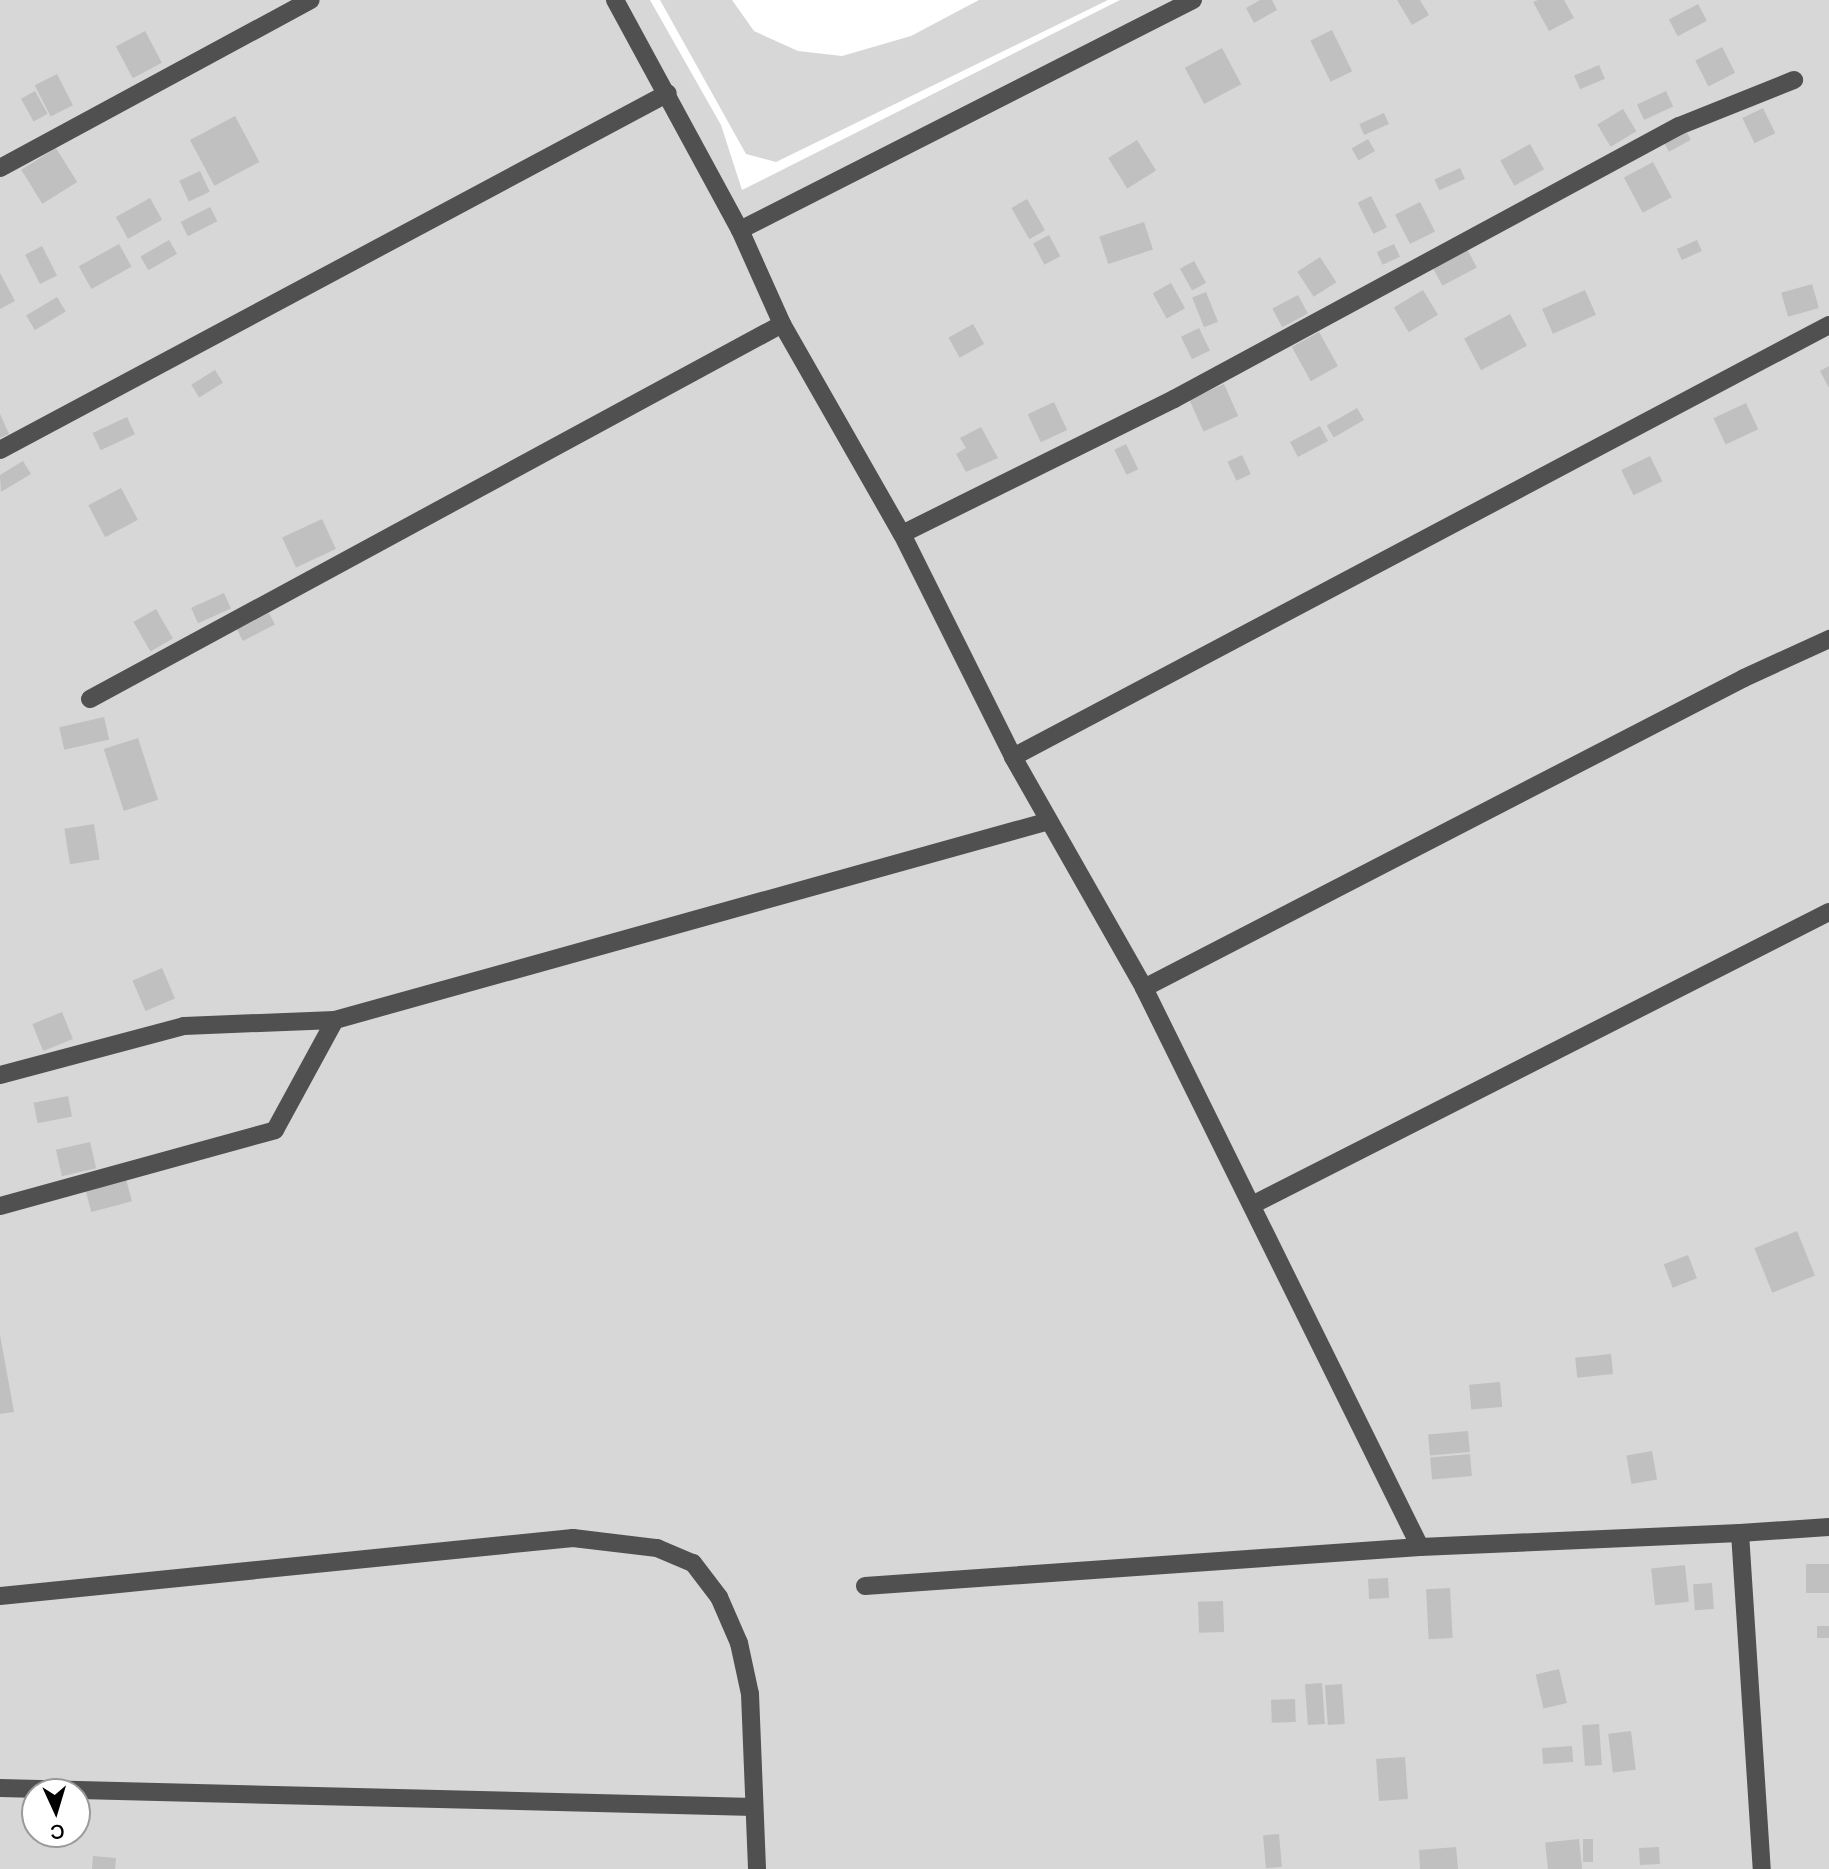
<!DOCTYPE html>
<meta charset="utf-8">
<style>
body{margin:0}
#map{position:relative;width:1829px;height:1869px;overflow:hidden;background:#fff;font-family:Manrope,sans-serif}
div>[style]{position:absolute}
.green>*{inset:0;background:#d7d7d7}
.building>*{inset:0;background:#c0c0c0;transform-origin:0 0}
.minor>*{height:18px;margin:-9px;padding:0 9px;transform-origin:9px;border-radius:9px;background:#505050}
span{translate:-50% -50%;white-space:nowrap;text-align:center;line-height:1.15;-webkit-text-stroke:7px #fff;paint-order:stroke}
.north{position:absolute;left:21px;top:1778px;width:70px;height:70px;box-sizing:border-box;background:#fff;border:2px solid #999;border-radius:50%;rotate:176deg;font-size:19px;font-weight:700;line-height:28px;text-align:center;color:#000}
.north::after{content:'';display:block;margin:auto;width:24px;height:32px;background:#000;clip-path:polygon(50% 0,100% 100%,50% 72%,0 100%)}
</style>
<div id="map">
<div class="green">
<i style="clip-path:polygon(evenodd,0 0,650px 0,721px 125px,742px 190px,1120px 0,1829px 0,1829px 1869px,0 1869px,0 0,35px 1792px,77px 1792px,77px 1834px,35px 1834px,35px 1792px)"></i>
<i style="clip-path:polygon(660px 0,732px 0,754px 31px,798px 51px,842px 56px,911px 36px,979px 0,1108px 0,776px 162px,746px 154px)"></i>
</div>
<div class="building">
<i style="clip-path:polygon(1260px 0,1272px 0,1277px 10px,1254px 23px,1246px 8px)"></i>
<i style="clip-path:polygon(1397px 0,1420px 0,1429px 15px,1412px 25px)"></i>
<i style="clip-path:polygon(1538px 0,1564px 0,1574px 18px,1549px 31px,1533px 2px)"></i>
<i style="left:1698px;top:4px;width:19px;height:33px;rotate:62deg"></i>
<i style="left:1332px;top:30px;width:46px;height:24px;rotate:64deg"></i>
<i style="left:145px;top:31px;width:36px;height:33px;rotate:62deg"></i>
<i style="left:1722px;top:47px;width:29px;height:30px;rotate:63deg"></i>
<i style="left:1222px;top:48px;width:41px;height:42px;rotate:62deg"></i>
<i style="left:1599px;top:65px;width:15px;height:27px;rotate:67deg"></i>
<i style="left:57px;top:74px;width:35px;height:25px;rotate:63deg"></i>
<i style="left:35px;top:91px;width:26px;height:16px;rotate:61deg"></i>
<i style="left:1666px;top:91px;width:17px;height:32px;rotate:65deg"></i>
<i style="left:1763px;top:108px;width:28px;height:23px;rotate:64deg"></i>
<i style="left:1623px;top:109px;width:26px;height:30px;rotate:59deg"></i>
<i style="left:1384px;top:113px;width:12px;height:27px;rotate:66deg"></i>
<i style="left:235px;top:116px;width:52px;height:51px;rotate:62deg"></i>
<i style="left:1686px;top:131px;width:10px;height:25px;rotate:61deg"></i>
<i style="left:1368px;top:139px;width:14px;height:19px;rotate:60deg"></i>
<i style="left:1137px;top:140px;width:36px;height:34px;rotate:58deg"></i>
<i style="left:1530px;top:144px;width:29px;height:34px;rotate:61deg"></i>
<i style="left:56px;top:148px;width:40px;height:41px;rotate:58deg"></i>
<i style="left:1653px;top:162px;width:40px;height:33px;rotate:62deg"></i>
<i style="left:1460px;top:168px;width:12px;height:28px;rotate:66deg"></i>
<i style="left:200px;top:171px;width:23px;height:23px;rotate:65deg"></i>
<i style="left:1371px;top:196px;width:35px;height:15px;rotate:63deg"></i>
<i style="left:150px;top:198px;width:25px;height:39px;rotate:61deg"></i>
<i style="left:1027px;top:199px;width:36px;height:18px;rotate:60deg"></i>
<i style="left:1420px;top:202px;width:33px;height:28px;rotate:63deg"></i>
<i style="left:210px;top:207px;width:16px;height:33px;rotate:63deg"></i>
<i style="left:1144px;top:222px;width:29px;height:47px;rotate:72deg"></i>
<i style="left:1049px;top:235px;width:24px;height:18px;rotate:62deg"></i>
<i style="left:169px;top:240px;width:16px;height:33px;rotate:60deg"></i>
<i style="left:1697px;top:240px;width:12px;height:22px;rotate:66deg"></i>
<i style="left:119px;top:244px;width:26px;height:46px;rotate:61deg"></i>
<i style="left:1394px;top:244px;width:14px;height:19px;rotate:65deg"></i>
<i style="left:42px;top:246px;width:33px;height:19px;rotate:63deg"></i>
<i style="left:1467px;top:249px;width:21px;height:39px;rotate:62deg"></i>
<i style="left:1320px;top:257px;width:30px;height:27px;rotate:57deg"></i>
<i style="left:1194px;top:261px;width:25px;height:16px;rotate:61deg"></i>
<i style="clip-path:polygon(0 273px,15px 301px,0 309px)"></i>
<i style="left:1171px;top:283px;width:29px;height:21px;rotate:61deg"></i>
<i style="left:1812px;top:284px;width:25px;height:32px;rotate:74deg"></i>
<i style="left:1423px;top:290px;width:29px;height:34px;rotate:59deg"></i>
<i style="left:1585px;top:290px;width:27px;height:47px;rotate:66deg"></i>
<i style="left:1206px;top:292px;width:32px;height:15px;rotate:68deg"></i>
<i style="left:1298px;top:295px;width:21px;height:29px;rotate:62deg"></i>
<i style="left:57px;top:297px;width:17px;height:36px;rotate:59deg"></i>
<i style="left:1510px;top:314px;width:36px;height:52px;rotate:62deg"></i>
<i style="left:973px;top:324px;width:23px;height:28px;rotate:61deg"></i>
<i style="left:1199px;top:328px;width:25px;height:20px;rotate:64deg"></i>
<i style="left:1319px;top:332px;width:39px;height:31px;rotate:61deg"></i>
<i style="clip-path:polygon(1829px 366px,1829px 388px,1820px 371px)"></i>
<i style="left:215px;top:370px;width:15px;height:28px;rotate:58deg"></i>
<i style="left:1224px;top:384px;width:35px;height:38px;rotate:66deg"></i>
<i style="left:1054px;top:402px;width:31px;height:29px;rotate:65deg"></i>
<i style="left:1746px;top:403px;width:29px;height:36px;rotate:65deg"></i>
<i style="left:1357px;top:408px;width:14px;height:35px;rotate:60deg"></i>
<i style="clip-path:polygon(0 414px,9px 434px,0 438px)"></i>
<i style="left:127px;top:417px;width:19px;height:38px;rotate:65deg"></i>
<i style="left:1320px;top:426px;width:17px;height:34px;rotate:62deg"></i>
<i style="clip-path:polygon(981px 427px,998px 458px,966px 472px,956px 454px,966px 448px,960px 438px)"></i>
<i style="left:1126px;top:444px;width:28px;height:13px;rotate:64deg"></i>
<i style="left:1242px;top:455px;width:21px;height:16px;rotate:65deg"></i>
<i style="left:1650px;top:456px;width:28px;height:32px;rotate:64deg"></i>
<i style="clip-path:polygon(23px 461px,31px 474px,1px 492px,0 475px)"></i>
<i style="left:121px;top:488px;width:36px;height:37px;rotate:62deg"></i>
<i style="left:322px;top:519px;width:33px;height:44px;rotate:65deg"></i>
<i style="left:224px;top:593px;width:17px;height:36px;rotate:66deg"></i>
<i style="left:156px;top:609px;width:34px;height:26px;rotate:60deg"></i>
<i style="left:269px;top:613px;width:13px;height:36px;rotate:63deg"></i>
<i style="left:104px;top:717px;width:23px;height:46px;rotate:77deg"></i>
<i style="left:138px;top:738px;width:65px;height:36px;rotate:72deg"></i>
<i style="left:94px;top:824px;width:36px;height:30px;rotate:81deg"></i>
<i style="left:162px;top:968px;width:33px;height:32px;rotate:67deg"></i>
<i style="left:62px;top:1012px;width:29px;height:32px;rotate:68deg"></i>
<i style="left:68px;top:1096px;width:21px;height:35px;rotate:79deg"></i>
<i style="left:90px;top:1142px;width:27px;height:35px;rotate:77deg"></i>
<i style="left:126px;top:1179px;width:23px;height:42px;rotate:75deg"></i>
<i style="left:1797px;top:1231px;width:48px;height:46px;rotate:68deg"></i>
<i style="left:1688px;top:1255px;width:25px;height:26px;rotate:69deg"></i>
<i style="clip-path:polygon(0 1335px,14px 1412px,0 1414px)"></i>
<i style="left:1611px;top:1354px;width:20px;height:36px;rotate:84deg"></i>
<i style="left:1500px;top:1382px;width:25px;height:31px;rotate:85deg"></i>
<i style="left:1468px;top:1431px;width:21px;height:40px;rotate:85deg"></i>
<i style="left:1652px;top:1451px;width:29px;height:26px;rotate:80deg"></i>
<i style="left:1470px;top:1454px;width:22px;height:40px;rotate:85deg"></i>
<i style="left:1829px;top:1564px;width:29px;height:23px;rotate:90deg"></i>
<i style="left:1685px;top:1565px;width:37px;height:34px;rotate:84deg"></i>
<i style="left:1388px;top:1578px;width:20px;height:20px;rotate:87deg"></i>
<i style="left:1712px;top:1583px;width:26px;height:19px;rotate:86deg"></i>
<i style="left:1450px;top:1588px;width:50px;height:24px;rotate:87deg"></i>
<i style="left:1223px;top:1601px;width:31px;height:25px;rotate:88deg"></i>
<i style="left:1817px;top:1626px;width:12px;height:12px"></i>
<i style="left:1559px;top:1669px;width:35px;height:24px;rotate:77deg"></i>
<i style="left:1322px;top:1683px;width:41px;height:17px;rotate:86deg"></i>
<i style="left:1342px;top:1684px;width:40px;height:17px;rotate:86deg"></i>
<i style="left:1295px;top:1699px;width:23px;height:24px;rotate:88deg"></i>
<i style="left:1599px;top:1724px;width:41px;height:17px;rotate:86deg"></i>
<i style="left:1631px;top:1731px;width:39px;height:23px;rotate:83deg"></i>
<i style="left:1572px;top:1746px;width:16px;height:30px;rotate:86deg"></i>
<i style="left:1405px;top:1757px;width:42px;height:29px;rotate:86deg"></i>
<i style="left:1279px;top:1834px;width:33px;height:16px;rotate:85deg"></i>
<i style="left:1579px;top:1839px;width:30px;height:34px;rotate:84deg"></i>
<i style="left:1583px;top:1839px;width:10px;height:23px"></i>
<i style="clip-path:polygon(1456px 1847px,1458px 1869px,1420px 1869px,1419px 1850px)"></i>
<i style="left:1659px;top:1847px;width:17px;height:20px;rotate:87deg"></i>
<i style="clip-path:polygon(93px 1856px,116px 1858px,115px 1869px,92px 1869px)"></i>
</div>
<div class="minor">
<i style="left:615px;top:0;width:262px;rotate:61.5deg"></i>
<i style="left:740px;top:230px;width:103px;rotate:65.9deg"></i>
<i style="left:782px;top:324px;width:242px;rotate:60.3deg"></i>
<i style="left:902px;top:534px;width:249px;rotate:63.5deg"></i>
<i style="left:1013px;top:757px;width:266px;rotate:60.4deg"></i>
<i style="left:1144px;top:988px;width:623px;rotate:63.72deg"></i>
<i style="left:1420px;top:1547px;width:320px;rotate:-2.5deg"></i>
<i style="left:1740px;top:1533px;width:337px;rotate:86.3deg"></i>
<i style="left:0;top:168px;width:353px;rotate:-28.4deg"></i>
<i style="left:740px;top:230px;width:508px;rotate:-26.92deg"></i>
<i style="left:0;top:450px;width:757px;rotate:-28.12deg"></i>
<i style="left:902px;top:534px;width:304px;rotate:-26.4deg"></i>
<i style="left:1174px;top:399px;width:574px;rotate:-28.4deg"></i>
<i style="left:1679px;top:126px;width:124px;rotate:-21.8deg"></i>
<i style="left:90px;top:699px;width:787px;rotate:-28.45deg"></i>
<i style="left:1013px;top:757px;width:923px;rotate:-27.9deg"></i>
<i style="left:1144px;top:988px;width:675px;rotate:-27.32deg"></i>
<i style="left:1744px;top:678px;width:94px;rotate:-24.6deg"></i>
<i style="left:0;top:1075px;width:190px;rotate:-14.9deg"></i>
<i style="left:184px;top:1026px;width:151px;rotate:-2.3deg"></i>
<i style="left:1252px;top:1205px;width:647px;rotate:-26.92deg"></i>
<i style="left:0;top:1206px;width:285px;rotate:-15.4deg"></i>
<i style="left:275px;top:1130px;width:125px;rotate:-61.4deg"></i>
<i style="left:335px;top:1020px;width:741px;rotate:-15.57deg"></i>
<i style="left:1740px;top:1533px;width:89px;rotate:-3.9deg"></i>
<i style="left:865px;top:1586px;width:556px;rotate:-4.02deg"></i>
<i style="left:0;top:1596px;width:576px;rotate:-5.78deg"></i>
<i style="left:573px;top:1538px;width:85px;rotate:6.8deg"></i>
<i style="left:657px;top:1548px;width:39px;rotate:23deg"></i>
<i style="left:693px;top:1563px;width:43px;rotate:52.6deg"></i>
<i style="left:719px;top:1597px;width:50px;rotate:66.5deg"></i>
<i style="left:739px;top:1643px;width:52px;rotate:77.8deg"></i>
<i style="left:750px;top:1694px;width:175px;rotate:87.7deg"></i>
<i style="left:0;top:1788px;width:754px;rotate:1.44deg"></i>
</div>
<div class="north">С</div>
</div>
